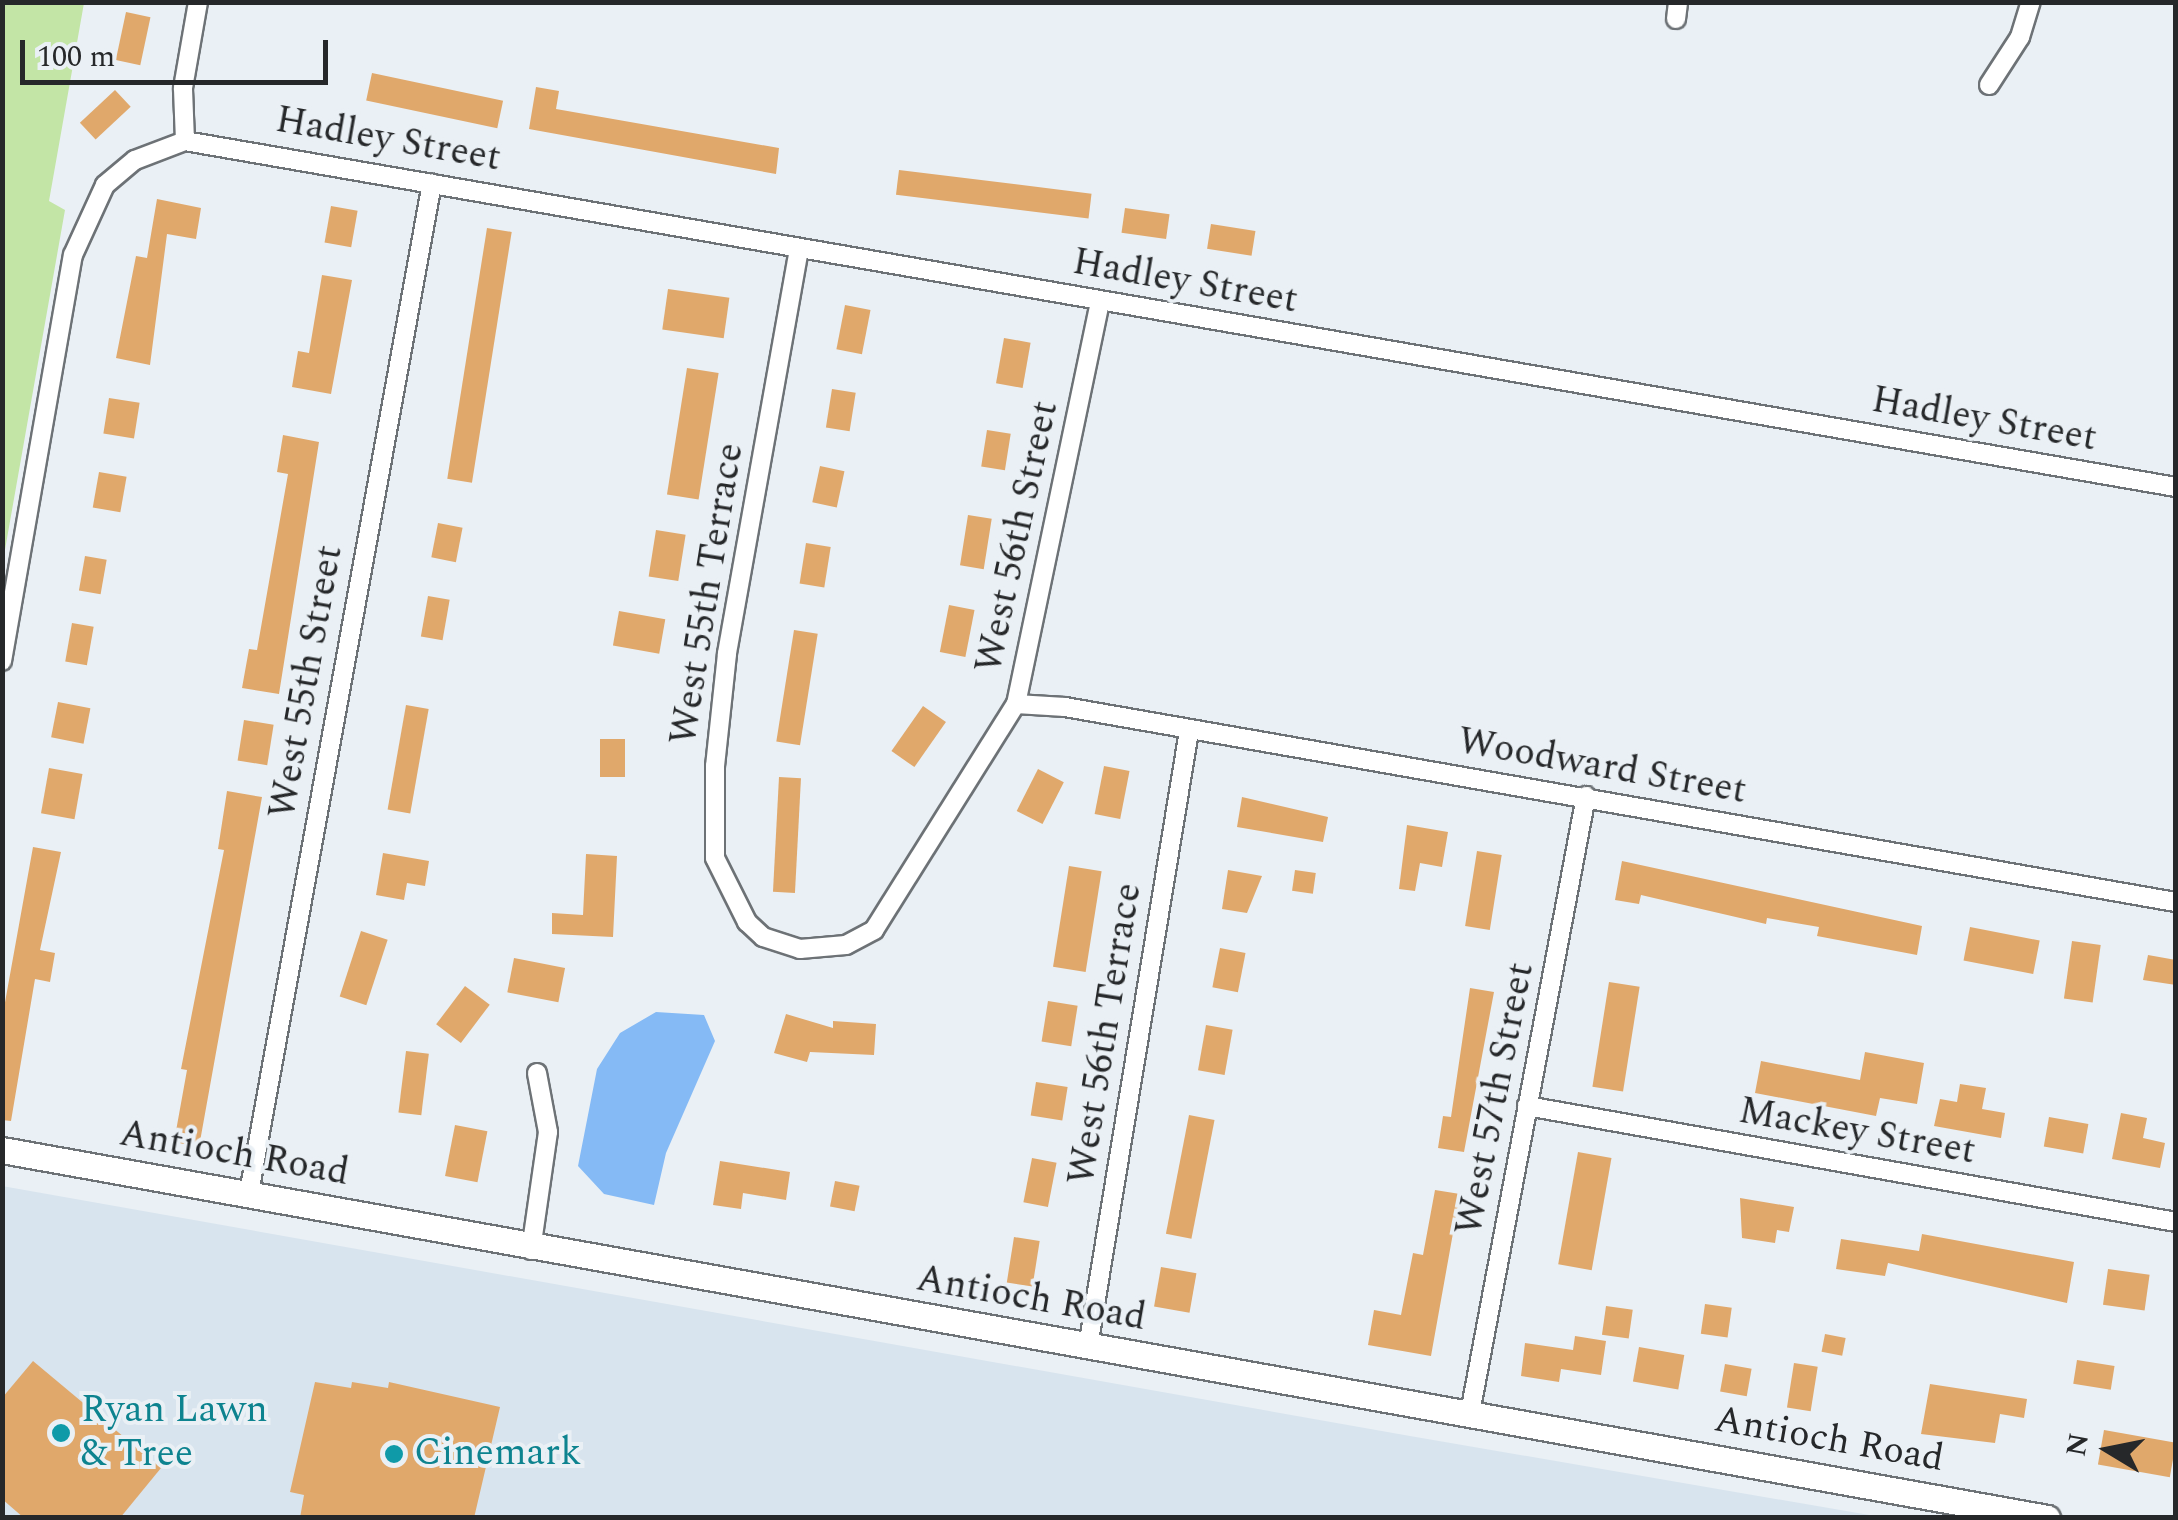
<!DOCTYPE html>
<style>
body{margin:0}
#map{position:relative;width:2178px;height:1520px;overflow:hidden;background:#eaf0f5;font-family:Spectral,serif}
div>[style]{position:absolute}
.built>*{inset:0;background:#d8e4ee}
.green>*{inset:0;background:#c3e5a6}
.water>*{inset:0;background:#85baf5}
.building>*{inset:0;background:#e0a86b;transform-origin:0 0}
.roads{filter:drop-shadow(2px 0 #6d7276) drop-shadow(-2px 0 #6d7276) drop-shadow(0 2px #6d7276) drop-shadow(0 -2px #6d7276)}
.minor>*{height:18px;margin:-9px;padding:0 9px;transform-origin:9px;border-radius:9px;background:#fff}
.secondary>*{height:25px;margin:-12.5px;padding:0 12.5px;transform-origin:12.5px;border-radius:12.5px;background:#fff}
.dots>*{width:28px;height:28px;translate:-50% -50%;box-sizing:border-box;border:5px solid #eaf0f5;border-radius:50%}
span{translate:-50% -50%;white-space:nowrap;text-align:center;line-height:1.15;-webkit-text-stroke:8px #eaf0f5;paint-order:stroke}
.street-label{font-size:38px;color:#26282a}
.culture-label{font-size:38px;color:#0d838f}
.left{translate:0 -50%;text-align:left}
.frame{position:absolute;inset:0;border:5px solid #26282a;pointer-events:none}
.north{position:absolute;left:2058px;top:1400px;width:100px;height:100px;-webkit-text-stroke:8px #eaf0f5;paint-order:stroke;rotate:280deg;font-size:28px;font-weight:700;line-height:40px;text-align:center;color:#26282a}
.north::after{content:'';display:block;margin:auto;width:35px;height:45px;background:#26282a;clip-path:polygon(50% 0,100% 100%,50% 72%,0 100%)}
.scale{position:absolute;left:20px;top:40px;width:308px;height:45px;box-sizing:border-box;border:5px solid #26282a;border-top:0;padding-left:12px;font-size:30px;line-height:35px;white-space:nowrap;color:#26282a;-webkit-text-stroke:8px #eaf0f5;paint-order:stroke}
</style>
<div id="map">
<div class="built">
<i style="clip-path:polygon(2px 1186px,1410px 1436px,1881px 1517px,3px 1517px)"></i>
</div>
<div class="green">
<i style="clip-path:polygon(3px 2px,84px 3px,49px 201px,65px 210px,3px 561px)"></i>
</div>
<div class="water">
<i style="clip-path:polygon(656px 1012px,704px 1015px,715px 1041px,666px 1153px,654px 1205px,604px 1194px,578px 1166px,597px 1069px,620px 1033px)"></i>
</div>
<div class="building">
<i style="left:126px;top:12px;width:25px;height:49px;rotate:12deg"></i>
<i style="left:372px;top:73px;width:134px;height:28px;rotate:12deg"></i>
<i style="clip-path:polygon(536px 87px,559px 91px,556px 109px,779px 148px,776px 174px,529px 129px)"></i>
<i style="left:115px;top:90px;width:23px;height:48px;rotate:47deg"></i>
<i style="left:899px;top:170px;width:194px;height:25px;rotate:7deg"></i>
<i style="clip-path:polygon(157px 199px,201px 208px,196px 239px,167px 234px,150px 365px,116px 358px,136px 256px,147px 258px)"></i>
<i style="left:331px;top:206px;width:27px;height:37px;rotate:10deg"></i>
<i style="left:1125px;top:208px;width:45px;height:25px;rotate:8deg"></i>
<i style="left:1211px;top:224px;width:45px;height:25px;rotate:9deg"></i>
<i style="left:487px;top:228px;width:25px;height:254px;rotate:9deg"></i>
<i style="clip-path:polygon(322px 275px,352px 280px,331px 394px,292px 387px,298px 351px,309px 353px)"></i>
<i style="left:668px;top:289px;width:62px;height:41px;rotate:8deg"></i>
<i style="left:845px;top:305px;width:26px;height:45px;rotate:11deg"></i>
<i style="left:1004px;top:338px;width:27px;height:46px;rotate:10deg"></i>
<i style="left:687px;top:368px;width:32px;height:128px;rotate:9deg"></i>
<i style="left:832px;top:389px;width:24px;height:39px;rotate:9deg"></i>
<i style="left:109px;top:398px;width:31px;height:36px;rotate:9deg"></i>
<i style="left:987px;top:430px;width:24px;height:37px;rotate:9deg"></i>
<i style="clip-path:polygon(283px 435px,319px 442px,279px 694px,242px 688px,249px 649px,257px 650px,288px 474px,277px 472px)"></i>
<i style="left:820px;top:466px;width:25px;height:37px;rotate:12deg"></i>
<i style="left:99px;top:472px;width:28px;height:36px;rotate:10deg"></i>
<i style="left:968px;top:515px;width:24px;height:51px;rotate:9deg"></i>
<i style="left:438px;top:523px;width:25px;height:35px;rotate:11deg"></i>
<i style="left:656px;top:530px;width:30px;height:47px;rotate:9deg"></i>
<i style="left:806px;top:543px;width:25px;height:41px;rotate:9deg"></i>
<i style="left:85px;top:556px;width:22px;height:35px;rotate:10deg"></i>
<i style="left:428px;top:596px;width:22px;height:41px;rotate:10deg"></i>
<i style="left:949px;top:605px;width:26px;height:48px;rotate:11deg"></i>
<i style="left:619px;top:611px;width:47px;height:35px;rotate:10deg"></i>
<i style="left:72px;top:623px;width:22px;height:39px;rotate:10deg"></i>
<i style="left:794px;top:630px;width:24px;height:113px;rotate:9deg"></i>
<i style="left:58px;top:702px;width:33px;height:36px;rotate:11deg"></i>
<i style="left:406px;top:705px;width:23px;height:106px;rotate:10deg"></i>
<i style="left:923px;top:706px;width:28px;height:55px;rotate:35deg"></i>
<i style="left:244px;top:720px;width:30px;height:41px;rotate:9deg"></i>
<i style="left:600px;top:739px;width:25px;height:38px"></i>
<i style="left:1104px;top:766px;width:26px;height:49px;rotate:11deg"></i>
<i style="left:49px;top:768px;width:34px;height:46px;rotate:10deg"></i>
<i style="left:1038px;top:769px;width:29px;height:47px;rotate:27deg"></i>
<i style="left:779px;top:777px;width:22px;height:115px;rotate:3deg"></i>
<i style="clip-path:polygon(227px 791px,262px 797px,199px 1147px,174px 1142px,187px 1070px,181px 1069px,224px 850px,218px 849px)"></i>
<i style="clip-path:polygon(1242px 797px,1328px 817px,1323px 842px,1237px 827px)"></i>
<i style="clip-path:polygon(1407px 825px,1448px 832px,1442px 867px,1420px 863px,1415px 891px,1399px 889px)"></i>
<i style="clip-path:polygon(33px 847px,61px 852px,40px 950px,55px 953px,50px 982px,35px 979px,11px 1121px,2px 1120px,2px 1019px)"></i>
<i style="left:1477px;top:851px;width:25px;height:76px;rotate:9deg"></i>
<i style="clip-path:polygon(383px 853px,429px 861px,425px 886px,407px 883px,404px 900px,376px 895px)"></i>
<i style="clip-path:polygon(586px 854px,617px 856px,613px 937px,552px 934px,552px 913px,583px 915px)"></i>
<i style="clip-path:polygon(1622px 861px,1922px 926px,1917px 955px,1817px 936px,1819px 927px,1767px 918px,1766px 924px,1641px 895px,1639px 904px,1615px 900px)"></i>
<i style="left:1069px;top:866px;width:33px;height:102px;rotate:9deg"></i>
<i style="clip-path:polygon(1228px 870px,1262px 876px,1247px 913px,1222px 909px)"></i>
<i style="left:1295px;top:870px;width:21px;height:21px;rotate:8deg"></i>
<i style="left:1970px;top:927px;width:71px;height:34px;rotate:11deg"></i>
<i style="left:361px;top:931px;width:28px;height:69px;rotate:18deg"></i>
<i style="left:2072px;top:941px;width:29px;height:58px;rotate:8deg"></i>
<i style="left:1220px;top:948px;width:26px;height:40px;rotate:11deg"></i>
<i style="clip-path:polygon(2148px 955px,2176px 960px,2176px 985px,2143px 980px)"></i>
<i style="left:514px;top:958px;width:52px;height:35px;rotate:11deg"></i>
<i style="left:1609px;top:982px;width:31px;height:106px;rotate:9deg"></i>
<i style="left:465px;top:986px;width:31px;height:48px;rotate:37deg"></i>
<i style="clip-path:polygon(1470px 988px,1494px 992px,1464px 1152px,1438px 1148px,1443px 1116px,1451px 1117px)"></i>
<i style="left:1048px;top:1001px;width:30px;height:41px;rotate:9deg"></i>
<i style="clip-path:polygon(786px 1014px,833px 1028px,833px 1021px,876px 1024px,874px 1055px,810px 1052px,807px 1062px,774px 1053px)"></i>
<i style="left:1206px;top:1025px;width:27px;height:46px;rotate:10deg"></i>
<i style="left:406px;top:1051px;width:23px;height:62px;rotate:7deg"></i>
<i style="clip-path:polygon(1865px 1052px,1924px 1063px,1917px 1104px,1880px 1098px,1876px 1116px,1755px 1093px,1761px 1061px,1860px 1080px)"></i>
<i style="left:1036px;top:1082px;width:32px;height:34px;rotate:9deg"></i>
<i style="clip-path:polygon(1960px 1084px,1986px 1088px,1982px 1109px,2005px 1113px,2001px 1138px,1934px 1126px,1940px 1099px,1957px 1102px)"></i>
<i style="clip-path:polygon(2121px 1113px,2147px 1118px,2143px 1138px,2165px 1143px,2160px 1168px,2112px 1159px)"></i>
<i style="left:1189px;top:1115px;width:26px;height:121px;rotate:11deg"></i>
<i style="left:2049px;top:1117px;width:40px;height:30px;rotate:10deg"></i>
<i style="left:455px;top:1125px;width:33px;height:52px;rotate:11deg"></i>
<i style="left:1578px;top:1152px;width:34px;height:114px;rotate:10deg"></i>
<i style="left:1032px;top:1158px;width:25px;height:45px;rotate:11deg"></i>
<i style="clip-path:polygon(720px 1161px,790px 1172px,786px 1200px,743px 1193px,741px 1209px,713px 1205px)"></i>
<i style="left:835px;top:1181px;width:25px;height:26px;rotate:11deg"></i>
<i style="clip-path:polygon(1435px 1190px,1460px 1194px,1431px 1356px,1368px 1345px,1374px 1310px,1401px 1315px,1413px 1253px,1423px 1255px)"></i>
<i style="clip-path:polygon(1740px 1198px,1794px 1207px,1789px 1232px,1777px 1230px,1775px 1243px,1742px 1238px)"></i>
<i style="clip-path:polygon(1922px 1234px,2074px 1262px,2067px 1303px,1888px 1263px,1885px 1276px,1836px 1269px,1841px 1239px,1919px 1251px)"></i>
<i style="left:1014px;top:1237px;width:26px;height:46px;rotate:9deg"></i>
<i style="left:1161px;top:1267px;width:36px;height:40px;rotate:10deg"></i>
<i style="left:2108px;top:1269px;width:42px;height:36px;rotate:8deg"></i>
<i style="left:1705px;top:1304px;width:27px;height:30px;rotate:8deg"></i>
<i style="left:1606px;top:1306px;width:27px;height:29px;rotate:8deg"></i>
<i style="left:1825px;top:1334px;width:21px;height:18px;rotate:11deg"></i>
<i style="clip-path:polygon(1575px 1336px,1606px 1341px,1601px 1375px,1561px 1369px,1559px 1382px,1521px 1376px,1525px 1343px,1573px 1350px)"></i>
<i style="left:1639px;top:1347px;width:46px;height:35px;rotate:10deg"></i>
<i style="left:2077px;top:1360px;width:38px;height:24px;rotate:9deg"></i>
<i style="clip-path:polygon(33px 1361px,161px 1468px,120px 1518px,24px 1518px,2px 1499px,2px 1398px)"></i>
<i style="left:1794px;top:1363px;width:24px;height:45px;rotate:9deg"></i>
<i style="left:1725px;top:1364px;width:27px;height:28px;rotate:10deg"></i>
<i style="clip-path:polygon(315px 1382px,351px 1388px,352px 1382px,388px 1388px,389px 1382px,500px 1407px,474px 1518px,300px 1518px,304px 1495px,290px 1492px)"></i>
<i style="clip-path:polygon(1930px 1384px,2027px 1399px,2024px 1418px,2000px 1414px,1995px 1443px,1921px 1434px)"></i>
<i style="left:2104px;top:1430px;width:73px;height:35px;rotate:10deg"></i>
</div>
<div class="roads">
<div class="minor">
<i style="left:1676px;top:19px;width:17px;rotate:-83deg"></i>
<i style="left:1989px;top:85px;width:57px;rotate:-57.1deg"></i>
<i style="left:2020px;top:37px;width:37px;rotate:-73deg"></i>
<i style="left:185px;top:141px;width:2021px;rotate:9.86deg"></i>
<i style="left:799px;top:249px;width:411px;rotate:100.1deg"></i>
<i style="left:727px;top:654px;width:113px;rotate:96.1deg"></i>
<i style="left:715px;top:766px;width:92px;rotate:90deg"></i>
<i style="left:715px;top:858px;width:72px;rotate:63.4deg"></i>
<i style="left:747px;top:922px;width:22px;rotate:43deg"></i>
<i style="left:763px;top:937px;width:39px;rotate:18deg"></i>
<i style="left:800px;top:949px;width:46px;rotate:-5deg"></i>
<i style="left:846px;top:945px;width:32px;rotate:-28deg"></i>
<i style="left:874px;top:930px;width:267px;rotate:-57.9deg"></i>
<i style="left:1016px;top:704px;width:411px;rotate:-78.2deg"></i>
<i style="left:2px;top:661px;width:412px;rotate:-80.1deg"></i>
<i style="left:73px;top:255px;width:77px;rotate:-65.4deg"></i>
<i style="left:105px;top:185px;width:39px;rotate:-40deg"></i>
<i style="left:135px;top:160px;width:53px;rotate:-20.8deg"></i>
<i style="left:185px;top:141px;width:53px;rotate:-92.2deg"></i>
<i style="left:183px;top:88px;width:87px;rotate:-80.1deg"></i>
<i style="left:1016px;top:704px;width:49px;rotate:3.5deg"></i>
<i style="left:1065px;top:707px;width:1128px;rotate:9.96deg"></i>
<i style="left:1527px;top:1106px;width:659px;rotate:10.13deg"></i>
<i style="left:249px;top:1193px;width:1026px;rotate:-79.73deg"></i>
<i style="left:531px;top:1250px;width:119px;rotate:-81.8deg"></i>
<i style="left:548px;top:1132px;width:60px;rotate:-100.6deg"></i>
<i style="left:1088px;top:1347px;width:624px;rotate:-80.69deg"></i>
<i style="left:1470px;top:1413px;width:628px;rotate:-79.35deg"></i>
</div>
<div class="secondary">
<i style="left:2px;top:1150px;width:2078px;rotate:10.2deg"></i>
</div>
</div>
<div class="dots">
<i style="left:61px;top:1433px;background:#0f9aa8"></i>
<i style="left:394px;top:1454px;background:#0f9aa8"></i>
</div>
<div class="street-label">
<span style="left:388px;top:140px;rotate:10deg">Hadley Street</span>
<span style="left:1185px;top:282px;rotate:10deg">Hadley Street</span>
<span style="left:1984px;top:420px;rotate:10deg">Hadley Street</span>
<span style="left:1018px;top:537px;rotate:-78deg">West 56th Street</span>
<span style="left:708px;top:594px;rotate:-81deg">West 55th Terrace</span>
<span style="left:307px;top:682px;rotate:-80deg">West 55th Street</span>
<span style="left:1602px;top:767px;rotate:10deg">Woodward Street</span>
<span style="left:1106px;top:1034px;rotate:-81deg">West 56th Terrace</span>
<span style="left:1496px;top:1099px;rotate:-79deg">West 57th Street</span>
<span style="left:1857px;top:1132px;rotate:10deg">Mackey Street</span>
<span style="left:234px;top:1154px;rotate:10deg">Antioch Road</span>
<span style="left:1031px;top:1299px;rotate:10deg">Antioch Road</span>
<span style="left:1829px;top:1440px;rotate:10deg">Antioch Road</span>
</div>
<div class="culture-label">
<span class="left" style="left:81px;top:1433px">Ryan Lawn<br>&amp; Tree</span>
<span class="left" style="left:414px;top:1454px">Cinemark</span>
</div>
<div class="frame"></div>
<div class="north">N</div>
<div class="scale">100 m</div>
</div>
